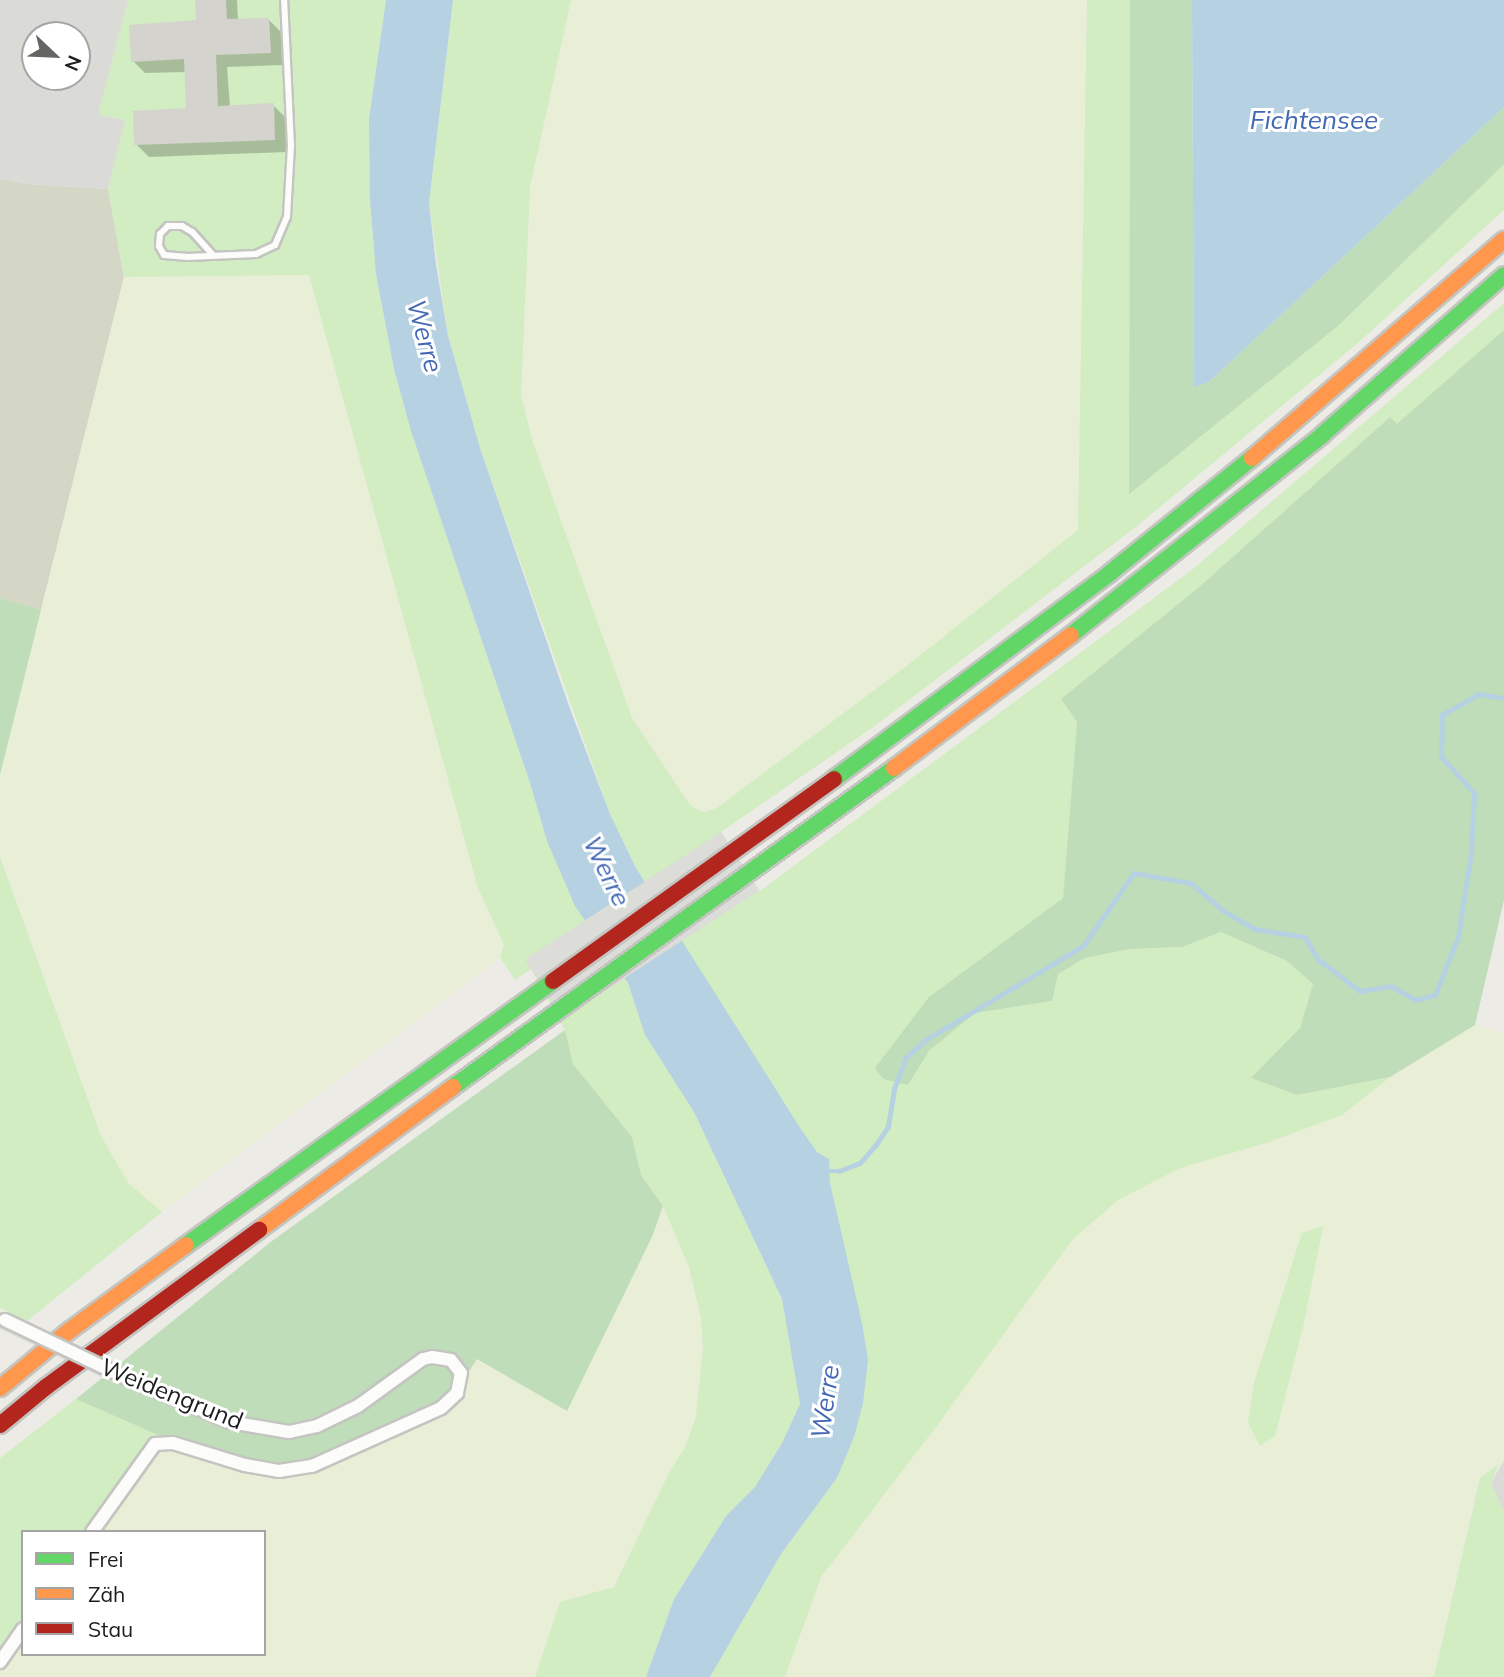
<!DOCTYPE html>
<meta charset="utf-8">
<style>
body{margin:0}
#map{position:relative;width:1504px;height:1677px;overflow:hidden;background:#ecebe5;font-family:Mulish,sans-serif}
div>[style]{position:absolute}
.residential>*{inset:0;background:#dbdad7}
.construction>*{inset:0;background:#d4d6c6}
.farmland>*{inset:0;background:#e9eed7}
.grass>*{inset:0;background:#d1edc1}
.forest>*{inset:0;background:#bfddb8}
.parking>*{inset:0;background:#dadad7}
.water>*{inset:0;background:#b5d1e2}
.pier>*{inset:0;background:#dcdcd9;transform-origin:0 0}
.shadow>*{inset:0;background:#0003}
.stream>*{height:4.5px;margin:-2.25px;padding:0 2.25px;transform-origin:2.25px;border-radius:2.25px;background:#b5d1e2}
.building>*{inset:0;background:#d4d3cd}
.roads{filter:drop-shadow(2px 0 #c4c4c1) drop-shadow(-2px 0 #c4c4c1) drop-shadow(0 2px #c4c4c1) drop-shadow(0 -2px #c4c4c1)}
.lane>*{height:6px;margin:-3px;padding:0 3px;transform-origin:3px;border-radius:3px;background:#fcfcfb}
.street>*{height:12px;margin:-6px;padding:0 6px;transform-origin:6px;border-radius:6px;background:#fcfcfb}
.fast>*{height:16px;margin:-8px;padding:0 8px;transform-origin:8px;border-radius:8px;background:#63d668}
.slow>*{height:16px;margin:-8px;padding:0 8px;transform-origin:8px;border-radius:8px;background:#ff974d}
.jam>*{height:16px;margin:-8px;padding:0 8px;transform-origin:8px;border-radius:8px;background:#b3261e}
.bridges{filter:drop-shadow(2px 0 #c4c4c1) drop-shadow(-2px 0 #c4c4c1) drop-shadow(0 2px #c4c4c1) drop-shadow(0 -2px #c4c4c1)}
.street-bridge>*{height:12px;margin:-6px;padding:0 6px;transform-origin:6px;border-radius:6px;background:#fcfcfb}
span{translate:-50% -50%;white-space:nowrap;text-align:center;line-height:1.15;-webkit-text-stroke:6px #fff;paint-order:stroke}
.street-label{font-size:24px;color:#1d1d1d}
.water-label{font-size:26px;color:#4267b4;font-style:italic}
.legend{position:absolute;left:21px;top:1530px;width:245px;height:126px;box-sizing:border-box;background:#fff;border:2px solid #a5a5a5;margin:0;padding:9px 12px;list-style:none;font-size:21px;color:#1d1d1d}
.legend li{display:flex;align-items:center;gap:14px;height:35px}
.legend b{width:35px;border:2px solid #a5a5a5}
.north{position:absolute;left:21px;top:21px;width:70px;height:70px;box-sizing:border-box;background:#fff;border:2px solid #a5a5a5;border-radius:50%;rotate:113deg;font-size:19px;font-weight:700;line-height:28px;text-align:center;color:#1d1d1d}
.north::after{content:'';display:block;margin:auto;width:24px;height:32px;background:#656563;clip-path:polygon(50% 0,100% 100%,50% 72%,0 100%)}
</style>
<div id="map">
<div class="residential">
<i style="clip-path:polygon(1504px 1460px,1504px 1512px,1491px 1483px)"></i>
</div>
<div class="construction">
<i style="clip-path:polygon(0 178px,26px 184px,108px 189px,124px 277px,41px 610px,0 598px)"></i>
</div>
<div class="farmland">
<i style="clip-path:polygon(571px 0,1087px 0,1078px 530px,904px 668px,717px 808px,705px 812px,695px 809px,687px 801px,632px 718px,533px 443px,521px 395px,530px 187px)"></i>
<i style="clip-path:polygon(309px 275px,478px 888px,504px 945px,500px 957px,162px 1212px,128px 1183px,101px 1136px,0 857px,0 775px,124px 277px)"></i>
<i style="clip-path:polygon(1475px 1025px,1504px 1034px,1504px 1460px,1479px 1479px,1434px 1677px,785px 1677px,821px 1577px,939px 1423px,1072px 1240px,1118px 1200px,1180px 1168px,1266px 1143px,1342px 1115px,1390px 1077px)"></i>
<i style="clip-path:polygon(663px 1206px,689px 1267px,701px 1318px,703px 1349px,696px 1417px,685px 1447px,668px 1475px,613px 1587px,560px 1602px,535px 1677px,0 1677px,0 1672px,23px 1639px,23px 1654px,264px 1654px,264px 1532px,98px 1532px,153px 1453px,466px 1376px,477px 1359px,567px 1410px,652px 1237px)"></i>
</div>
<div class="grass">
<i style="clip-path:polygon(128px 0,386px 0,369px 119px,370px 200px,376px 274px,394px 369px,411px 431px,530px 783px,547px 841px,628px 983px,645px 1035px,694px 1112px,782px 1299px,800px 1404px,782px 1443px,755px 1487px,726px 1516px,674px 1599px,646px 1677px,535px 1677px,560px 1602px,614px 1587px,668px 1475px,685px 1447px,696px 1417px,703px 1349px,701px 1318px,689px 1267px,663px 1206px,641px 1175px,632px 1137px,573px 1064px,565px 1030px,531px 969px,515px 980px,500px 957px,504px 945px,478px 888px,309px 275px,124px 277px,108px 189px,125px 120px,99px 115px,99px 111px)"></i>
<i style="clip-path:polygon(453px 0,571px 0,530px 187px,521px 395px,533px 443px,632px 718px,687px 801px,695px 809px,705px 812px,717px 808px,904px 668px,1078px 530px,1087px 0,1130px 0,1129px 493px,1338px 326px,1504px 164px,1504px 210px,1359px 342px,1137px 526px,876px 725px,721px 832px,760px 891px,1193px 569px,1504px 303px,1504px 330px,1397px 425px,1389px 418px,1198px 588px,1061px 699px,1077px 722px,1063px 898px,929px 997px,908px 1085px,929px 1051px,975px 1013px,1052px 1001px,1058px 974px,1085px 958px,1130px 949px,1182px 947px,1221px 932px,1287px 961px,1313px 984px,1300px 1028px,1251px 1078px,1297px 1095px,1390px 1077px,1342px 1115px,1266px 1143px,1180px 1168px,1118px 1200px,1072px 1240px,939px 1423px,821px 1577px,785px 1677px,710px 1677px,781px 1554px,837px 1478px,862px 1323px,846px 1260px,830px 1183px,829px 1159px,817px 1152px,799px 1126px,707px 982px,636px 868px,610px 814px,480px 448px,448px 336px,429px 203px)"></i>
<i style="clip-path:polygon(0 857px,101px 1136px,128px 1183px,162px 1212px,27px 1321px,0 1308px)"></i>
<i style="clip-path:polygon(1323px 1226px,1304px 1323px,1275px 1436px,1260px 1446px,1248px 1423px,1254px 1383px,1302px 1233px)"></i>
<i style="clip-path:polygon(76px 1399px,159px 1435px,151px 1441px,85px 1532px,23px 1532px,23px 1621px,0 1654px,0 1458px)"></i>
<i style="clip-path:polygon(1499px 1464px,1491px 1483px,1504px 1512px,1504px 1677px,1434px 1677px,1480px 1478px)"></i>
</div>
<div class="forest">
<i style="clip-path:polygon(1130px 0,1192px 0,1194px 386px,1209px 382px,1504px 107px,1504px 164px,1338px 326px,1129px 494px)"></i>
<i style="clip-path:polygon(1504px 330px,1504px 900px,1475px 1025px,1390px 1077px,1297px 1095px,1251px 1078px,1300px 1028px,1313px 984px,1287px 961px,1221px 932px,1182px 947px,1130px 949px,1085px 958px,1058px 974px,1052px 1001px,975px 1013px,929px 1051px,908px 1085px,883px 1079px,875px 1068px,929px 997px,1063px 898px,1077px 722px,1061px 699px,1198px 588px,1390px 417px,1397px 424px)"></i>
<i style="clip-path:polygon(0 598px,41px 610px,0 775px)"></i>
<i style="clip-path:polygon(565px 1030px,573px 1064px,632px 1137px,641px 1175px,663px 1206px,652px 1237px,567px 1411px,477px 1359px,466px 1376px,437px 1405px,341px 1452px,279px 1469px,247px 1464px,156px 1434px,76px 1399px,272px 1241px)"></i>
</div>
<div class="parking">
<i style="clip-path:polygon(evenodd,0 0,128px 0,99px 111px,99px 115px,125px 120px,108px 189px,26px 184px,0 178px,0 0,35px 35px,77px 35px,77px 77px,35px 77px,35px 35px)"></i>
</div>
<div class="water">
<i style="clip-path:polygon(386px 0,453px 0,429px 203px,436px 264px,448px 336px,480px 448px,570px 709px,610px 814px,636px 868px,799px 1126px,817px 1152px,829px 1159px,830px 1183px,862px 1323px,868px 1360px,863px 1403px,854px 1437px,837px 1478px,781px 1554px,710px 1677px,646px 1677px,674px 1599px,726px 1516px,755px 1487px,782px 1443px,800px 1404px,782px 1299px,694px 1112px,645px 1035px,628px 983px,575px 906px,547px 841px,530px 783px,411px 431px,394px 369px,376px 274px,370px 200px,369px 119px)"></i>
<i style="clip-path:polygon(1192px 0,1504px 0,1504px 107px,1209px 382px,1194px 387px)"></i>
</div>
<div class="pier">
<i style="left:721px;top:832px;width:70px;height:234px;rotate:57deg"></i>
<i style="clip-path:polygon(12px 1314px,135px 1372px,114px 1383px,0 1329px,0 1324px)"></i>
</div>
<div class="shadow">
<i style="clip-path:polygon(197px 0,237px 0,238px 20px,268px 19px,281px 32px,282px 65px,227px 67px,230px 107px,273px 105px,286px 118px,287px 152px,149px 157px,136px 144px,188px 109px,186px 72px,145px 73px,133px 61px,198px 22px)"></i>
</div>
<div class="stream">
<i style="left:826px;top:1171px;width:13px"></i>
<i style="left:839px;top:1171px;width:22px;rotate:-21deg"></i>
<i style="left:860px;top:1163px;width:23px;rotate:-49deg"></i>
<i style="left:875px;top:1146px;width:23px;rotate:-56deg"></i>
<i style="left:888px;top:1127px;width:38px;rotate:-81deg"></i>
<i style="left:894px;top:1089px;width:34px;rotate:-69deg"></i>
<i style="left:906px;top:1057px;width:28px;rotate:-41deg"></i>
<i style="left:927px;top:1039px;width:182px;rotate:-30.8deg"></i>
<i style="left:1083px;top:946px;width:89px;rotate:-55.1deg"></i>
<i style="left:1134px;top:873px;width:58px;rotate:10deg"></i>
<i style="left:1191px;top:883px;width:43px;rotate:40.3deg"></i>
<i style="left:1224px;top:911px;width:36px;rotate:30deg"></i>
<i style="left:1255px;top:929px;width:51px;rotate:9.1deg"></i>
<i style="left:1305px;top:937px;width:26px;rotate:59deg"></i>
<i style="left:1318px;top:959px;width:53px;rotate:37.3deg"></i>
<i style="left:1360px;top:991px;width:31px;rotate:-9deg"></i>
<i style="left:1391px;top:986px;width:29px;rotate:29deg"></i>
<i style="left:1416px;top:1000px;width:20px;rotate:-15deg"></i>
<i style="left:1435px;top:995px;width:62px;rotate:-68.4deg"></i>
<i style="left:1458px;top:937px;width:85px;rotate:-81.2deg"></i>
<i style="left:1471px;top:853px;width:60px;rotate:-87.1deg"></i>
<i style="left:1474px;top:793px;width:49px;rotate:-132.5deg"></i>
<i style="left:1441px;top:757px;width:42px;rotate:-88.6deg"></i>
<i style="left:1442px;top:715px;width:43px;rotate:-29.6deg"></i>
<i style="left:1479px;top:694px;width:25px;rotate:9deg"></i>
</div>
<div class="building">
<i style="clip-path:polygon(195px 0,226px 0,227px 19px,269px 18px,271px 53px,216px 55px,218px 106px,274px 103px,275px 140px,134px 145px,133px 111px,186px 108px,184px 59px,131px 62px,129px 25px,196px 20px)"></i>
</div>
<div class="roads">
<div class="lane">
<i style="left:213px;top:255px;width:31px;rotate:-132deg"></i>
<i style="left:192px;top:232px;width:12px;rotate:-149deg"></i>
<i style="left:182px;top:226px;width:14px;rotate:180deg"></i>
<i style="left:168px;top:226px;width:11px;rotate:135deg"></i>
<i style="left:160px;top:234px;width:12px;rotate:95deg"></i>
<i style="left:159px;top:246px;width:10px;rotate:61deg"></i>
<i style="left:164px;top:255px;width:24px;rotate:5deg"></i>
<i style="left:188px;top:257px;width:68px;rotate:-2.5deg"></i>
<i style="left:256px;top:254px;width:21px;rotate:-25deg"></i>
<i style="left:275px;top:245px;width:30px;rotate:-67deg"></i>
<i style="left:287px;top:217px;width:71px;rotate:-86.8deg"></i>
<i style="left:291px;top:146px;width:146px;rotate:-92.7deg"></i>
</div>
<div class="street">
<i style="left:92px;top:1532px;width:108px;rotate:-54.4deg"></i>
<i style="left:155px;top:1444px;width:18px;rotate:-3deg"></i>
<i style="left:173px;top:1443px;width:75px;rotate:17deg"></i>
<i style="left:245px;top:1465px;width:35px;rotate:10deg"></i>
<i style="left:279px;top:1471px;width:33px;rotate:-9deg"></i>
<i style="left:312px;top:1466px;width:141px;rotate:-24.2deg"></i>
<i style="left:441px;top:1408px;width:22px;rotate:-43deg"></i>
<i style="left:457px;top:1393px;width:20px;rotate:-79deg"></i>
<i style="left:461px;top:1373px;width:16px;rotate:-128deg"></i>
<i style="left:451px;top:1360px;width:19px;rotate:-171deg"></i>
<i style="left:432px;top:1357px;width:9px;rotate:167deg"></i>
<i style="left:423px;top:1359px;width:80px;rotate:144.1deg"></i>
<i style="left:358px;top:1406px;width:46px;rotate:154deg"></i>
<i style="left:317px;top:1426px;width:29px;rotate:168deg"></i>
<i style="left:289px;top:1432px;width:60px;rotate:-170.4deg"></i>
<i style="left:230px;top:1422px;width:113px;rotate:-157.1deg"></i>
<i style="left:0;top:1662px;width:40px;rotate:-55.1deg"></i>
</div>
<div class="fast">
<i style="left:1071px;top:635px;width:321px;rotate:-38.5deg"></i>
<i style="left:1322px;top:435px;width:242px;rotate:-41.3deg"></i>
<i style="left:834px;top:779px;width:344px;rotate:-36.7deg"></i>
<i style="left:1110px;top:573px;width:183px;rotate:-39deg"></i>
<i style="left:453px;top:1087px;width:544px;rotate:-35.88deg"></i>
<i style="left:186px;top:1245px;width:452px;rotate:-35.7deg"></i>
</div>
<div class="slow">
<i style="left:1252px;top:458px;width:333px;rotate:-40.9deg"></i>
<i style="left:894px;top:768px;width:221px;rotate:-36.9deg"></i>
<i style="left:259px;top:1230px;width:241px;rotate:-36.4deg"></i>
<i style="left:0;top:1388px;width:89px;rotate:-39.6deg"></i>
<i style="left:69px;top:1331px;width:145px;rotate:-36.3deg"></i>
</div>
<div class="jam">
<i style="left:553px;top:981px;width:346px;rotate:-35.7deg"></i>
<i style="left:0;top:1425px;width:60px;rotate:-39.6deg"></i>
<i style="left:46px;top:1387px;width:265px;rotate:-36.4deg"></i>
</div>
</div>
<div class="bridges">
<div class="street-bridge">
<i style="left:5px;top:1320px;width:134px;rotate:25.6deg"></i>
</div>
</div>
<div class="street-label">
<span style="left:172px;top:1394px;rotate:22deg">Weidengrund</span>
</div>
<div class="water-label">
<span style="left:1314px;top:120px">Fichtensee</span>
<span style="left:425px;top:336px;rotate:75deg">Werre</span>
<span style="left:607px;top:871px;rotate:64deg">Werre</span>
<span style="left:825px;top:1402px;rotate:-82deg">Werre</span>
</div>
<ul class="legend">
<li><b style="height:9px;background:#63d668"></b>Frei</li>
<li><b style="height:9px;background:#ff974d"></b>Zäh</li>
<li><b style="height:9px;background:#b3261e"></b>Stau</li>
</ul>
<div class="north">N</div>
</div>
